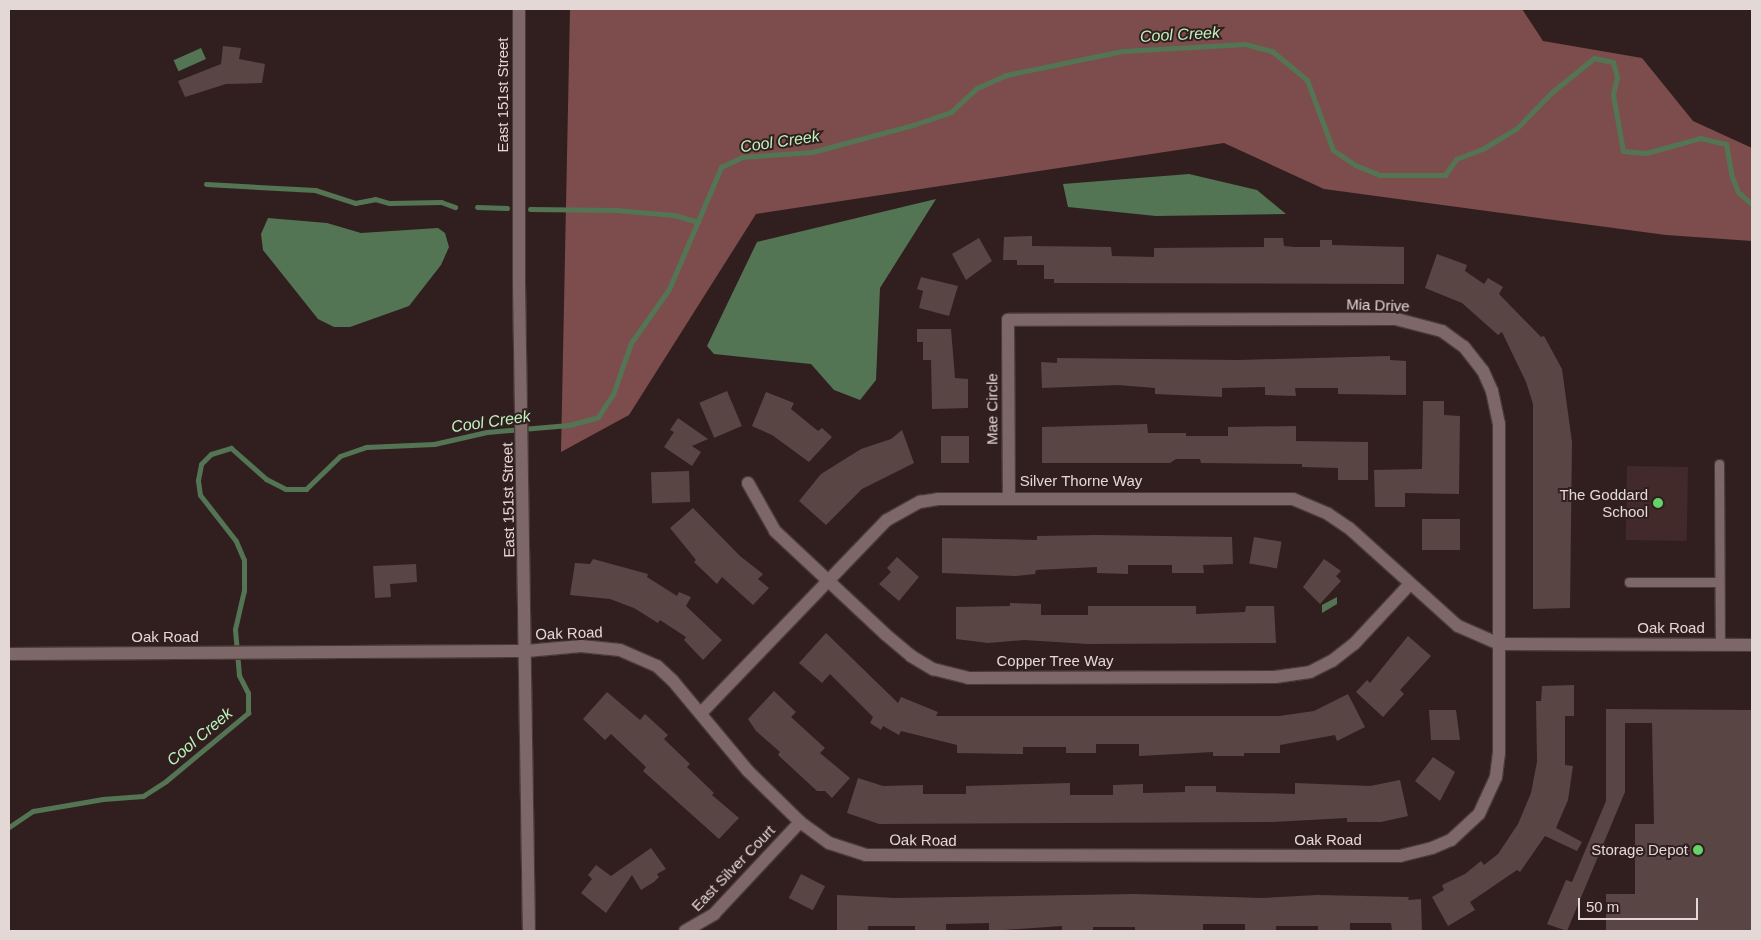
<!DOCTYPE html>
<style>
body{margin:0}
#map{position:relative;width:1761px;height:940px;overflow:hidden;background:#311f1f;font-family:Helvetica,sans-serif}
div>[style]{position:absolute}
.built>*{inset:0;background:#412a29;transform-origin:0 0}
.forest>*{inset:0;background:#7c4d4c}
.water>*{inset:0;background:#547554;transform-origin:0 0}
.stream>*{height:5px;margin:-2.5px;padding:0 2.5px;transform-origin:2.5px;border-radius:2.5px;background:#547554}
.building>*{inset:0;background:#584544;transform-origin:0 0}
.roads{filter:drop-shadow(1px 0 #493b3a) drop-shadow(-1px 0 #493b3a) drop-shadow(0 1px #493b3a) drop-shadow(0 -1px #493b3a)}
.service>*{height:9px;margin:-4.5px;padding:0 4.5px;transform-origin:4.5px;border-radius:4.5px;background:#7d6867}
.minor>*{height:12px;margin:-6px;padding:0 6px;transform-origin:6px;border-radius:6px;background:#7d6867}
.tertiary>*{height:12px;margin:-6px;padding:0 6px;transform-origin:6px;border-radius:6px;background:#7d6867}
.dots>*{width:14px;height:14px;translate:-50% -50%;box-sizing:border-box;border:2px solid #311f1f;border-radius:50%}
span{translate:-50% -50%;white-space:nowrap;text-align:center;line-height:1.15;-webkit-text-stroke:4px #311f1f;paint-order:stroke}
.street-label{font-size:15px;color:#e4d8d7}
.poi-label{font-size:15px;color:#e4d8d7}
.right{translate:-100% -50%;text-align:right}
.water-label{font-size:16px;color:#bdf4bd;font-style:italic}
.frame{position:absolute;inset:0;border:10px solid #e4d8d7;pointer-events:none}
.scale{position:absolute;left:1578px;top:898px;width:120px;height:22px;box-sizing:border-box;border:2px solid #e4d8d7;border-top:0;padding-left:6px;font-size:15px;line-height:18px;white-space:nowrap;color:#e4d8d7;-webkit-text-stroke:4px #311f1f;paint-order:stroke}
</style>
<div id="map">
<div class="built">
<i style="left:1627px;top:466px;width:61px;height:74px;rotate:1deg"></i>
</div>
<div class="forest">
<i style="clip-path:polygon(570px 9px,1522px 9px,1543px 41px,1642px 58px,1693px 121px,1752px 148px,1752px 241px,1666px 235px,1324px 189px,1224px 143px,756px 214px,629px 415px,561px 452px)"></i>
</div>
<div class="water">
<i style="left:201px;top:48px;width:12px;height:30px;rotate:66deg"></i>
<i style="clip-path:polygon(1189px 174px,1257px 190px,1286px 214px,1156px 216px,1068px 207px,1063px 184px)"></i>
<i style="clip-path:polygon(936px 199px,880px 288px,876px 380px,860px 400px,834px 390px,811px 364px,714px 354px,707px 346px,757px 242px)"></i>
<i style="clip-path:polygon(268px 218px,327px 223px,361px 233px,438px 228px,445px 233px,449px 247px,441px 265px,409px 306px,350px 327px,334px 327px,318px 319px,263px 250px,261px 234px)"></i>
<i style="clip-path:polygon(1337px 597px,1337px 604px,1322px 613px,1322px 605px)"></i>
</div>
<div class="stream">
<i style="left:206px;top:184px;width:109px;rotate:3.2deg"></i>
<i style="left:315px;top:190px;width:42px;rotate:18deg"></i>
<i style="left:355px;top:203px;width:20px;rotate:-11deg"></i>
<i style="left:375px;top:199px;width:15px;rotate:16deg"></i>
<i style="left:389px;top:203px;width:52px;rotate:-1.1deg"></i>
<i style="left:441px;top:202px;width:15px;rotate:20deg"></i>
<i style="left:477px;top:207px;width:30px;rotate:2deg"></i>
<i style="left:530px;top:209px;width:86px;rotate:0.7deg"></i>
<i style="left:616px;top:210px;width:58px;rotate:4.9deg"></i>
<i style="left:674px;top:215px;width:25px;rotate:16deg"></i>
<i style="left:9px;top:827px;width:29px;rotate:-34deg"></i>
<i style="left:33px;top:811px;width:71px;rotate:-9.7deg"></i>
<i style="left:103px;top:799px;width:40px;rotate:-4.3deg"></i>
<i style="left:143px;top:796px;width:27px;rotate:-33deg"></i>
<i style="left:166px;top:781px;width:107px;rotate:-39.7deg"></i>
<i style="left:248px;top:713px;width:20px;rotate:-90deg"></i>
<i style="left:248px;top:693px;width:20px;rotate:-117deg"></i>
<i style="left:239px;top:675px;width:46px;rotate:-95deg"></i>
<i style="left:235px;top:629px;width:39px;rotate:-77deg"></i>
<i style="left:244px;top:591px;width:31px;rotate:-90deg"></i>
<i style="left:244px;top:560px;width:21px;rotate:-113deg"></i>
<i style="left:236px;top:541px;width:58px;rotate:-128deg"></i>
<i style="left:200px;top:495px;width:15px;rotate:-98deg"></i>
<i style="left:198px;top:480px;width:16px;rotate:-79deg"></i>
<i style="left:201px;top:464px;width:14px;rotate:-45deg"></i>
<i style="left:211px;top:454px;width:21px;rotate:-17deg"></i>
<i style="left:231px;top:448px;width:47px;rotate:41.5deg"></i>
<i style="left:266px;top:479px;width:22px;rotate:27deg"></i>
<i style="left:286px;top:489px;width:20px"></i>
<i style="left:306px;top:489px;width:47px;rotate:-44.1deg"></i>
<i style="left:340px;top:456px;width:28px;rotate:-19deg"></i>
<i style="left:366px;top:447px;width:68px;rotate:-2.5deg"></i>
<i style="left:434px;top:444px;width:54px;rotate:-12.8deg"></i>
<i style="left:487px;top:432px;width:82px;rotate:-4.9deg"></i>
<i style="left:569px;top:425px;width:30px;rotate:-15deg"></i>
<i style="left:598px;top:417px;width:27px;rotate:-57deg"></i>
<i style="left:613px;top:394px;width:54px;rotate:-70.6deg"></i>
<i style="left:631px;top:343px;width:66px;rotate:-54.9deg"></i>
<i style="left:669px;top:289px;width:133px;rotate:-66.9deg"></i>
<i style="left:721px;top:167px;width:23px;rotate:-25deg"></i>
<i style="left:742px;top:157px;width:70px;rotate:-4.1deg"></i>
<i style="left:812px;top:152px;width:105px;rotate:-15deg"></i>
<i style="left:913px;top:125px;width:40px;rotate:-18.9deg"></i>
<i style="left:951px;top:112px;width:35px;rotate:-43deg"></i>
<i style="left:977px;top:88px;width:32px;rotate:-24deg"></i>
<i style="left:1006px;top:75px;width:119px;rotate:-11.6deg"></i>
<i style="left:1123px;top:51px;width:122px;rotate:-3.3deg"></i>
<i style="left:1245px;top:44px;width:28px;rotate:15deg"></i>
<i style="left:1272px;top:51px;width:45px;rotate:39.6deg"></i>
<i style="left:1307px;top:80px;width:75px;rotate:69.6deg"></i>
<i style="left:1333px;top:150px;width:27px;rotate:34deg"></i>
<i style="left:1355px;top:165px;width:27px;rotate:22deg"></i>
<i style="left:1380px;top:175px;width:65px"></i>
<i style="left:1445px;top:175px;width:19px;rotate:-55deg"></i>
<i style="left:1456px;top:159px;width:30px;rotate:-21deg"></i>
<i style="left:1484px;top:148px;width:37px;rotate:-31deg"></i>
<i style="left:1516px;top:129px;width:50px;rotate:-45.8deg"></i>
<i style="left:1551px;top:93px;width:55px;rotate:-39.1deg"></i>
<i style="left:1594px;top:58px;width:19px;rotate:12deg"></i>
<i style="left:1613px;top:62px;width:16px;rotate:75deg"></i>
<i style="left:1617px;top:77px;width:18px;rotate:103deg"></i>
<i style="left:1613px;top:95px;width:57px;rotate:79.9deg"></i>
<i style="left:1623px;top:151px;width:23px;rotate:5deg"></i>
<i style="left:1646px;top:153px;width:56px;rotate:-15.5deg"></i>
<i style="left:1700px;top:138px;width:27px;rotate:13deg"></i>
<i style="left:1726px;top:144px;width:34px;rotate:80deg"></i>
<i style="left:1732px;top:177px;width:16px;rotate:68deg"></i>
<i style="left:1738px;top:192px;width:18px;rotate:41deg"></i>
</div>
<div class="building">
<i style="clip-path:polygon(223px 46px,241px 48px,239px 59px,265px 64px,262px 83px,226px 84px,185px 97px,178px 81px,221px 64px)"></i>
<i style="clip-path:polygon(1032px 236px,1032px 246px,1111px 247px,1112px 256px,1154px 257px,1154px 248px,1264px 247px,1264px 238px,1283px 238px,1284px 246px,1294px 247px,1320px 247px,1320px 240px,1332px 240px,1332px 245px,1404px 247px,1404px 284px,1054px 283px,1054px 279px,1044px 279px,1044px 265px,1017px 265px,1017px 260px,1003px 260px,1004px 237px)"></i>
<i style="clip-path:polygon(979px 238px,992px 261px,966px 280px,952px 254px)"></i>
<i style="clip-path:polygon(1437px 254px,1467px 265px,1465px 271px,1484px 284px,1488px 278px,1503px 287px,1499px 294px,1541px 337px,1544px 336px,1562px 369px,1572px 442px,1570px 608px,1533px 609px,1533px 404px,1526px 382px,1502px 332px,1498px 335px,1462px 303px,1425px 288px)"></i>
<i style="clip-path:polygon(921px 277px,958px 286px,949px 316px,919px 308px,923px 291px,917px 289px)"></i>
<i style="clip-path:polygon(917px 329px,951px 329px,955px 378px,968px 379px,968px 408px,932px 409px,931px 360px,923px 360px,923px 342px,917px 342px)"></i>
<i style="clip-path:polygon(1390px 356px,1390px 360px,1406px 361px,1406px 395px,1338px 394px,1338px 388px,1295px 388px,1296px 396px,1265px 395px,1265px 387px,1222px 388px,1222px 397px,1155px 394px,1155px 388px,1118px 385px,1042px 388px,1041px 362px,1057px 363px,1057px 358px,1238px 360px)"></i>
<i style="left:727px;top:391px;width:38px;height:30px;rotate:67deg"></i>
<i style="clip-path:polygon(766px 392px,794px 403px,791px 409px,818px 431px,822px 428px,832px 437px,809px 462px,772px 435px,752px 426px)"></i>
<i style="clip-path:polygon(1423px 401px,1444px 401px,1444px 415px,1460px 416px,1459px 494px,1405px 493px,1405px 507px,1375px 507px,1374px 470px,1422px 469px)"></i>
<i style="clip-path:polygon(678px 418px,708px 439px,692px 446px,701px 452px,692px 466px,664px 447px,674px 432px,670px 430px)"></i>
<i style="clip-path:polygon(1147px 424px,1148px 433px,1186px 433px,1186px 436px,1228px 436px,1228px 427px,1296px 426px,1296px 441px,1368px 442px,1368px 480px,1338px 480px,1338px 468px,1302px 467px,1302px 464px,1201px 463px,1200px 459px,1176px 459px,1170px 463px,1042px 463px,1042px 427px)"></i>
<i style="clip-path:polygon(902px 430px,914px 463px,862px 489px,826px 525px,799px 501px,821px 474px,861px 449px,891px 439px)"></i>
<i style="left:941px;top:436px;width:28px;height:27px"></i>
<i style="left:689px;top:471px;width:31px;height:38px;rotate:88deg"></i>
<i style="clip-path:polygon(693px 508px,740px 556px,763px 574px,758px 579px,769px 588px,753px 605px,722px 577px,717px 584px,694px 562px,696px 560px,670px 528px)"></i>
<i style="left:1422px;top:519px;width:38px;height:31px"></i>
<i style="clip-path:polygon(1097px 535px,1232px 537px,1233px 564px,1203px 565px,1204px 573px,1172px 573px,1172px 565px,1128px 565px,1128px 574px,1097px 573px,1097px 567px,1036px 570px,1035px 574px,1015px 576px,942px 573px,942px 538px,1037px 540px,1037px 536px)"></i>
<i style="left:1254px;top:537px;width:28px;height:27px;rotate:10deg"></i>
<i style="clip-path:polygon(897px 557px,919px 577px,899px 601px,879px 584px,891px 572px,887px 568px)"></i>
<i style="clip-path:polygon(593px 559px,648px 574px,647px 577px,677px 596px,679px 592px,691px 597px,686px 606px,722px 640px,703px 660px,684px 640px,686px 637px,660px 620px,658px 623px,634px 608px,610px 599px,570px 595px,575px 563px,590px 564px)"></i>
<i style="clip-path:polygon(1324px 559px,1341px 571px,1336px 576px,1341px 581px,1320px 604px,1303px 587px)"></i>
<i style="clip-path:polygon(416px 564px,417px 582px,390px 584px,391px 597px,375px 598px,373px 566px)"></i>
<i style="clip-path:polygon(1010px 603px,1041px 604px,1041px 615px,1088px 615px,1088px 606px,1196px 606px,1196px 614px,1245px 612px,1246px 606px,1274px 606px,1276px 643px,1088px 644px,1024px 640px,988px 643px,956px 639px,956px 607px,1010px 606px)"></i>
<i style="clip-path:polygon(826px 633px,898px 703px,901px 697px,938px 712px,936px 716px,1279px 716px,1314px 711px,1348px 694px,1365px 727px,1337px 741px,1335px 735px,1280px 745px,1280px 753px,1244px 753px,1244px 756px,1213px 756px,1213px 752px,1139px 756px,1139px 744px,1096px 744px,1096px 753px,1066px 753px,1066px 747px,1023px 747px,1023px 754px,957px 753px,957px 745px,901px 731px,899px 735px,883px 726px,881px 730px,870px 723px,873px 717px,830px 674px,822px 683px,799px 663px)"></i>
<i style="clip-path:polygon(1408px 636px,1431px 656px,1400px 690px,1404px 694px,1383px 717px,1356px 692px,1367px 680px,1370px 683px)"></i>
<i style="clip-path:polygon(1574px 685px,1574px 716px,1565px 716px,1565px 765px,1573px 766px,1568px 800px,1556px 828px,1582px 842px,1577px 851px,1545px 836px,1520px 872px,1517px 870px,1470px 902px,1475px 910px,1448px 926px,1432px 897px,1444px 890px,1442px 885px,1465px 874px,1481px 861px,1484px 865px,1498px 854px,1518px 824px,1531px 793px,1537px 762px,1536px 701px,1541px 701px,1542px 686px)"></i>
<i style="clip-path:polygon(774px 691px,796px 712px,791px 717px,825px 748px,820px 753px,850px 778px,832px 798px,825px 791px,817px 791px,778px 755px,780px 752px,756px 731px,748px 719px)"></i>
<i style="clip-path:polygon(607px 692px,640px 720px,645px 714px,668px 735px,664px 739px,690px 764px,687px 767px,714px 793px,712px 795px,739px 818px,719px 839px,643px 771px,646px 767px,611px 734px,605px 740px,583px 719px)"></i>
<i style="clip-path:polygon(1606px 709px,1752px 710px,1752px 931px,1606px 931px,1606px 894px,1635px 894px,1635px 824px,1654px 824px,1652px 723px,1625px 723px,1625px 792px,1567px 931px,1547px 924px,1566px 880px,1572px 882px,1606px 801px)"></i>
<i style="clip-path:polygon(1429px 710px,1456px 710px,1460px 740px,1431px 740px)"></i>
<i style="clip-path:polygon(1433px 757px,1455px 772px,1440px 801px,1415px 781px)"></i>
<i style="clip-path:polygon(858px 778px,883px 786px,923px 785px,923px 794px,966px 794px,966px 786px,1070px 783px,1070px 795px,1113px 795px,1113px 785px,1143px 784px,1143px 793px,1185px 792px,1185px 786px,1216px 786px,1216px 792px,1295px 794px,1295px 783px,1370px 786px,1400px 780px,1408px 816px,1381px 822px,1347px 822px,1347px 818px,1273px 822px,879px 824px,847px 813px)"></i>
<i style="clip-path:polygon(651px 848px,666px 869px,657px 874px,659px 877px,654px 882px,641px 890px,632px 875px,606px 913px,581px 893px,592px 879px,588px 875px,596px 865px,611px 876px)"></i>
<i style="left:801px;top:874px;width:27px;height:27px;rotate:27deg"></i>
<i style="clip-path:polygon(1135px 894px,1262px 898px,1317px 895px,1409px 897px,1408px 900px,1421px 899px,1422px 931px,1392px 931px,1391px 923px,1350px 923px,1350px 931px,1318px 931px,1318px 926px,1276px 926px,1276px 931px,1245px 931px,1245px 924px,1203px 924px,1203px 931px,1135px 931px,1135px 927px,1093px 927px,1093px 931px,1062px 931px,1062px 926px,989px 931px,989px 923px,946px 924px,946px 931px,915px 931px,915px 926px,868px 926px,868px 931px,837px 931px,837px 895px,895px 898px)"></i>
</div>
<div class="roads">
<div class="service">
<i style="left:1719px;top:464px;width:180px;rotate:89.7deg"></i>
<i style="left:1629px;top:582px;width:90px"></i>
</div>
<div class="minor">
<i style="left:748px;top:483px;width:55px;rotate:60.6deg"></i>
<i style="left:775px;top:531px;width:151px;rotate:43.1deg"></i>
<i style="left:885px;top:634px;width:34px;rotate:40deg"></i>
<i style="left:911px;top:656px;width:26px;rotate:31deg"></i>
<i style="left:933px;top:669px;width:36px;rotate:14deg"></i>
<i style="left:968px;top:678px;width:307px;rotate:-0.2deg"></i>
<i style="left:1275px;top:677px;width:35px;rotate:-8deg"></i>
<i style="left:1310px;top:672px;width:25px;rotate:-27deg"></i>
<i style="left:1332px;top:661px;width:28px;rotate:-38deg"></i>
<i style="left:1354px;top:644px;width:82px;rotate:-47deg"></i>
<i style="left:9px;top:654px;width:518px;rotate:-0.33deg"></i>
<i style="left:527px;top:651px;width:54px;rotate:-5.3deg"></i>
<i style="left:581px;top:646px;width:39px;rotate:6deg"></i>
<i style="left:620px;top:650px;width:40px;rotate:23.4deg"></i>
<i style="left:657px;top:666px;width:22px;rotate:43deg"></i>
<i style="left:673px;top:681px;width:117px;rotate:50.2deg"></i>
<i style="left:748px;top:771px;width:73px;rotate:44.4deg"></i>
<i style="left:800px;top:822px;width:36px;rotate:36deg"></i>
<i style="left:829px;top:843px;width:39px;rotate:18deg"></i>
<i style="left:866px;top:855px;width:534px;rotate:0.11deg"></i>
<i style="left:1400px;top:856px;width:33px;rotate:-14deg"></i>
<i style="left:1432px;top:848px;width:21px;rotate:-23deg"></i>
<i style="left:1451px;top:840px;width:38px;rotate:-43deg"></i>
<i style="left:1479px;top:814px;width:41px;rotate:-65.3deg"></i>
<i style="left:1496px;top:777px;width:24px;rotate:-83deg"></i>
<i style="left:1499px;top:753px;width:329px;rotate:-90deg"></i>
<i style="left:1499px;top:424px;width:34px;rotate:-102deg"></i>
<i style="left:1492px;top:391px;width:22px;rotate:-114deg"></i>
<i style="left:1483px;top:371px;width:31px;rotate:-128deg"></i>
<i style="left:1464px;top:347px;width:27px;rotate:-144deg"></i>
<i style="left:1442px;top:331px;width:48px;rotate:-165.4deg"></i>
<i style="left:1396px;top:319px;width:388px;rotate:179.9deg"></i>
<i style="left:1008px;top:320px;width:177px;rotate:89.7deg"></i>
<i style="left:701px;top:713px;width:268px;rotate:-46.1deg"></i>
<i style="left:887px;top:520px;width:38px;rotate:-29deg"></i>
<i style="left:920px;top:502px;width:18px;rotate:-9deg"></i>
<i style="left:938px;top:499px;width:355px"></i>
<i style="left:1293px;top:499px;width:38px;rotate:23deg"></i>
<i style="left:1328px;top:514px;width:25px;rotate:34deg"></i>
<i style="left:1349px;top:528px;width:147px;rotate:42deg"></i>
<i style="left:1458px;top:626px;width:45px;rotate:23.7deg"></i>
<i style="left:1499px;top:644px;width:253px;rotate:0.2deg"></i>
<i style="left:685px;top:931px;width:34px;rotate:-30deg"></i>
<i style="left:714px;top:914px;width:126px;rotate:-46.9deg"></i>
</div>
<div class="tertiary">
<i style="left:519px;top:9px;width:274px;rotate:90deg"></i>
<i style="left:519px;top:283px;width:648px;rotate:89.12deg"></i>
</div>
</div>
<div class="dots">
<i style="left:1658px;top:503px;background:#63d468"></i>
<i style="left:1698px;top:850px;background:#63d468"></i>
</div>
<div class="street-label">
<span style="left:503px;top:95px;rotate:-90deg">East 151st Street</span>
<span style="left:1378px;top:305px;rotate:2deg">Mia Drive</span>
<span style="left:992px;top:409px;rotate:-90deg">Mae Circle</span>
<span style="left:1081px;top:481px">Silver Thorne Way</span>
<span style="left:508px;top:500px;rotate:-91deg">East 151st Street</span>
<span style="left:1671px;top:628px">Oak Road</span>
<span style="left:569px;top:633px;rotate:-2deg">Oak Road</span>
<span style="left:165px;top:637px">Oak Road</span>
<span style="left:1055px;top:661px">Copper Tree Way</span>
<span style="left:923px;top:840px;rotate:1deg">Oak Road</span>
<span style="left:1328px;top:840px">Oak Road</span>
<span style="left:733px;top:868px;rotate:-46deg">East Silver Court</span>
</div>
<div class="poi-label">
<span class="right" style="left:1648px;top:503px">The Goddard<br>School</span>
<span class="right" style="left:1688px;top:850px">Storage Depot</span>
</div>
<div class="water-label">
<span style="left:1180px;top:35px;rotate:-3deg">Cool Creek</span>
<span style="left:780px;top:142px;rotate:-8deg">Cool Creek</span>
<span style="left:491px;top:422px;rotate:-8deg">Cool Creek</span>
<span style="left:200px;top:737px;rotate:-40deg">Cool Creek</span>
</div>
<div class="frame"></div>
<div class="scale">50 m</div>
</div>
